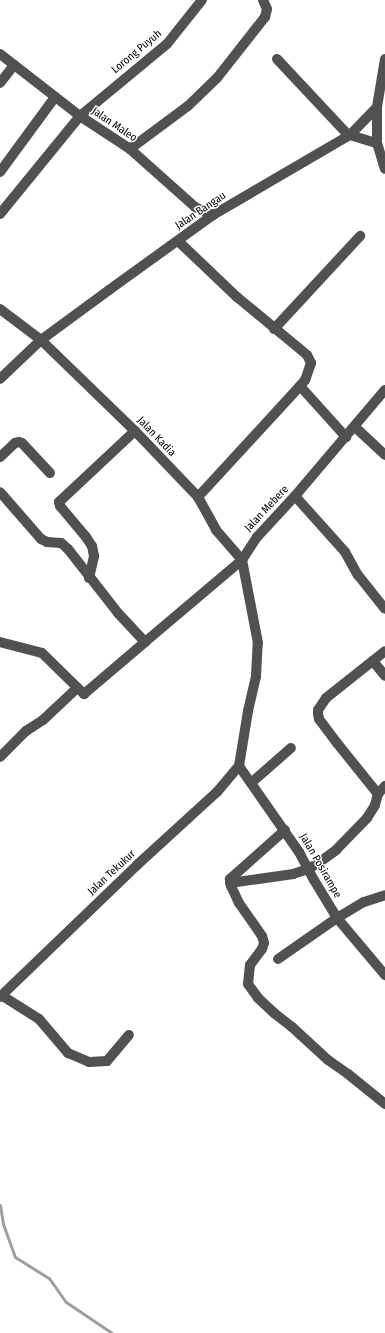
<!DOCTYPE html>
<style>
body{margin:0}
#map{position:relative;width:385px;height:1333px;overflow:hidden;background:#fff;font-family:"Fira Sans Condensed",sans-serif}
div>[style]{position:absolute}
.stream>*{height:3px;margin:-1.5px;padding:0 1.5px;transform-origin:1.5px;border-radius:1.5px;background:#9f9f9f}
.minor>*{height:10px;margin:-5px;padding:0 5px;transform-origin:5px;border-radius:5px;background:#515151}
span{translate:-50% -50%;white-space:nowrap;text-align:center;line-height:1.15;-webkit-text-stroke:3px #fff;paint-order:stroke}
.street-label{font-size:11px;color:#000}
</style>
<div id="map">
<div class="stream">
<i style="left:0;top:1205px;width:19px;rotate:81deg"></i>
<i style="left:3px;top:1224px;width:35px;rotate:70deg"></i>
<i style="left:15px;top:1257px;width:40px;rotate:32deg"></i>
<i style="left:49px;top:1278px;width:29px;rotate:55deg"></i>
<i style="left:66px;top:1302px;width:55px;rotate:34deg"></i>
</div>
<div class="minor">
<i style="left:0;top:54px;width:101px;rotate:37.8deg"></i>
<i style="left:80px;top:116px;width:60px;rotate:33.4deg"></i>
<i style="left:130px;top:149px;width:87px;rotate:41.7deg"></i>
<i style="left:195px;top:207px;width:20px;rotate:24deg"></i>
<i style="left:277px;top:59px;width:104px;rotate:46.9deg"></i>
<i style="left:385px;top:59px;width:49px;rotate:99.5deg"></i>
<i style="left:377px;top:107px;width:36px;rotate:90deg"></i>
<i style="left:377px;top:143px;width:27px;rotate:73deg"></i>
<i style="left:0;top:83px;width:23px;rotate:-52deg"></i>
<i style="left:350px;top:135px;width:28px;rotate:17deg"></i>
<i style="left:130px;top:149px;width:72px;rotate:-36.6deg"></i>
<i style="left:188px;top:106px;width:40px;rotate:-44deg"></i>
<i style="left:217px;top:78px;width:78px;rotate:-51.8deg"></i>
<i style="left:265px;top:17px;width:8px;rotate:-76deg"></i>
<i style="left:267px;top:9px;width:10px;rotate:-114deg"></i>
<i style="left:0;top:172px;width:93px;rotate:-53.7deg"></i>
<i style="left:0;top:214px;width:127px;rotate:-50.8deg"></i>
<i style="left:80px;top:116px;width:113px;rotate:-39.6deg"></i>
<i style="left:167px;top:44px;width:56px;rotate:-51.5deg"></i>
<i style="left:178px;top:241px;width:81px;rotate:43.5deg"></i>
<i style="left:237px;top:297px;width:91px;rotate:39.6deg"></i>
<i style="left:307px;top:355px;width:9px;rotate:63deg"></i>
<i style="left:311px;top:363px;width:18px;rotate:109deg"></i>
<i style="left:305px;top:380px;width:8px;rotate:130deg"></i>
<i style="left:300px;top:386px;width:151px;rotate:132.6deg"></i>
<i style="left:0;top:309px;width:51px;rotate:37.1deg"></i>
<i style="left:41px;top:340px;width:131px;rotate:44.1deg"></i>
<i style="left:135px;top:431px;width:91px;rotate:46.3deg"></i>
<i style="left:198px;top:497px;width:38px;rotate:61deg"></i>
<i style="left:216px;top:530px;width:40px;rotate:49deg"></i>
<i style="left:242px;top:560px;width:127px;rotate:139.8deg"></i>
<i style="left:145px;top:642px;width:40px;rotate:-133deg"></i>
<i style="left:118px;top:613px;width:81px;rotate:-128deg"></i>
<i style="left:68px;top:549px;width:9px;rotate:-139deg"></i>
<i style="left:61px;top:543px;width:14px;rotate:-176deg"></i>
<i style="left:47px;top:542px;width:7px;rotate:-153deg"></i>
<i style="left:41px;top:539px;width:62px;rotate:-131.1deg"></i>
<i style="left:274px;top:329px;width:127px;rotate:-47.2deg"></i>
<i style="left:0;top:379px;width:57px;rotate:-43.6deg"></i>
<i style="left:41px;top:340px;width:84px;rotate:-36.3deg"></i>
<i style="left:109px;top:290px;width:128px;rotate:-35.8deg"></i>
<i style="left:213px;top:215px;width:159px;rotate:-30.3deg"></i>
<i style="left:350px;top:135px;width:39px;rotate:-46deg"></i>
<i style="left:300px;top:386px;width:69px;rotate:48deg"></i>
<i style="left:355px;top:427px;width:41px;rotate:43deg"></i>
<i style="left:0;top:457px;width:21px;rotate:-43deg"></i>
<i style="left:15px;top:443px;width:4px;rotate:-14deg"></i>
<i style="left:19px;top:442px;width:3px;rotate:18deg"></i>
<i style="left:22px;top:443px;width:41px;rotate:47deg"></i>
<i style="left:295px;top:496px;width:75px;rotate:48.2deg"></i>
<i style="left:345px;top:552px;width:26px;rotate:61deg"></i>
<i style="left:358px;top:575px;width:43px;rotate:51.5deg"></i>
<i style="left:89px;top:578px;width:23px;rotate:-77deg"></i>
<i style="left:94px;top:556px;width:10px;rotate:-101deg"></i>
<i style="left:92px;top:546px;width:11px;rotate:-124deg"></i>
<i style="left:86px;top:537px;width:40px;rotate:-130deg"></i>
<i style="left:60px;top:506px;width:4px;rotate:-104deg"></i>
<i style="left:59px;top:502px;width:104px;rotate:-43.1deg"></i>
<i style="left:0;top:642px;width:43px;rotate:14.7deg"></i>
<i style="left:42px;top:653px;width:59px;rotate:44.3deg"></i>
<i style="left:84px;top:694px;width:80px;rotate:-40.4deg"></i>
<i style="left:373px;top:661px;width:19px;rotate:51deg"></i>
<i style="left:0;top:757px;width:37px;rotate:-45deg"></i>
<i style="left:26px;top:731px;width:20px;rotate:-33deg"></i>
<i style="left:43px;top:720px;width:47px;rotate:-43.3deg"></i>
<i style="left:239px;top:766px;width:56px;rotate:-80.7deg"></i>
<i style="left:248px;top:711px;width:36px;rotate:-77deg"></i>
<i style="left:256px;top:676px;width:33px;rotate:-87deg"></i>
<i style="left:258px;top:643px;width:85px;rotate:-100.9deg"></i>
<i style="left:242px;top:560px;width:27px;rotate:-57deg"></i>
<i style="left:257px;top:537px;width:56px;rotate:-47.2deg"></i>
<i style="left:295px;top:496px;width:139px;rotate:-49.7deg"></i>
<i style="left:239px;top:766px;width:105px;rotate:55.1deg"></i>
<i style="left:299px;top:852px;width:32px;rotate:62deg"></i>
<i style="left:314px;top:880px;width:44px;rotate:58.8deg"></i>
<i style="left:337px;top:918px;width:75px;rotate:49.9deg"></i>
<i style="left:251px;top:783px;width:53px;rotate:-41.2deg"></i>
<i style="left:378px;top:794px;width:65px;rotate:-128.8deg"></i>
<i style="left:337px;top:743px;width:30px;rotate:-127deg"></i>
<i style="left:319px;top:719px;width:5px;rotate:-101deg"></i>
<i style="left:318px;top:714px;width:4px;rotate:-90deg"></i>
<i style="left:318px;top:710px;width:14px;rotate:-56deg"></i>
<i style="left:326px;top:698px;width:75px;rotate:-38.5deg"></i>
<i style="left:285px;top:830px;width:74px;rotate:138.3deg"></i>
<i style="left:230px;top:879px;width:7px;rotate:82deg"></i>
<i style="left:231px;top:886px;width:19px;rotate:65deg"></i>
<i style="left:239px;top:903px;width:40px;rotate:55.1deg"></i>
<i style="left:262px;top:936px;width:7px;rotate:74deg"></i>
<i style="left:264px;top:943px;width:6px;rotate:108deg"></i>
<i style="left:262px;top:949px;width:20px;rotate:127deg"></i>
<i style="left:250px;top:965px;width:19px;rotate:96deg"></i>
<i style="left:248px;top:984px;width:17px;rotate:54deg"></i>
<i style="left:258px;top:998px;width:22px;rotate:43deg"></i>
<i style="left:274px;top:1013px;width:23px;rotate:38deg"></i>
<i style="left:292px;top:1027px;width:49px;rotate:42.5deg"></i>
<i style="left:328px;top:1060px;width:24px;rotate:35deg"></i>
<i style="left:348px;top:1074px;width:48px;rotate:39deg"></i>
<i style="left:230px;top:883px;width:64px;rotate:-8.1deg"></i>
<i style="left:293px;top:874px;width:16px;rotate:-18deg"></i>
<i style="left:308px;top:869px;width:10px;rotate:-29deg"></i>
<i style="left:317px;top:864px;width:24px;rotate:-36deg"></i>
<i style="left:336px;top:850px;width:45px;rotate:-45.9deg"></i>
<i style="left:367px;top:818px;width:15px;rotate:-58deg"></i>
<i style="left:375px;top:805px;width:11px;rotate:-75deg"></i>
<i style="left:378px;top:794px;width:11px;rotate:-49deg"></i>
<i style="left:278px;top:959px;width:72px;rotate:-34.8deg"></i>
<i style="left:337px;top:918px;width:31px;rotate:-31deg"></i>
<i style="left:364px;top:902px;width:22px;rotate:-18deg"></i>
<i style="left:1px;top:995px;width:45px;rotate:32.3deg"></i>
<i style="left:39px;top:1019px;width:45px;rotate:49.5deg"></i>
<i style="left:68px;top:1053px;width:23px;rotate:23deg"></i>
<i style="left:89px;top:1062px;width:18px;rotate:-3deg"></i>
<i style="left:107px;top:1061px;width:34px;rotate:-50deg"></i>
<i style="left:0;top:997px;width:190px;rotate:-43.9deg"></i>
<i style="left:137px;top:865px;width:108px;rotate:-42.4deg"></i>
<i style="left:217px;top:792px;width:34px;rotate:-50deg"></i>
</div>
<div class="street-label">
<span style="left:137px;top:52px;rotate:-40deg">Lorong Puyuh</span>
<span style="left:114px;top:125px;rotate:34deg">Jalan Maleo</span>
<span style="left:201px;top:211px;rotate:-34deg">Jalan Bangau</span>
<span style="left:156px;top:437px;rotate:46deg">Jalan Kadia</span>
<span style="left:267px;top:509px;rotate:-47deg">Jalan Mebere</span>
<span style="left:320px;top:866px;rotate:60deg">Jalan Posirampe</span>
<span style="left:112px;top:873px;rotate:-43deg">Jalan Tekukur</span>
</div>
</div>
